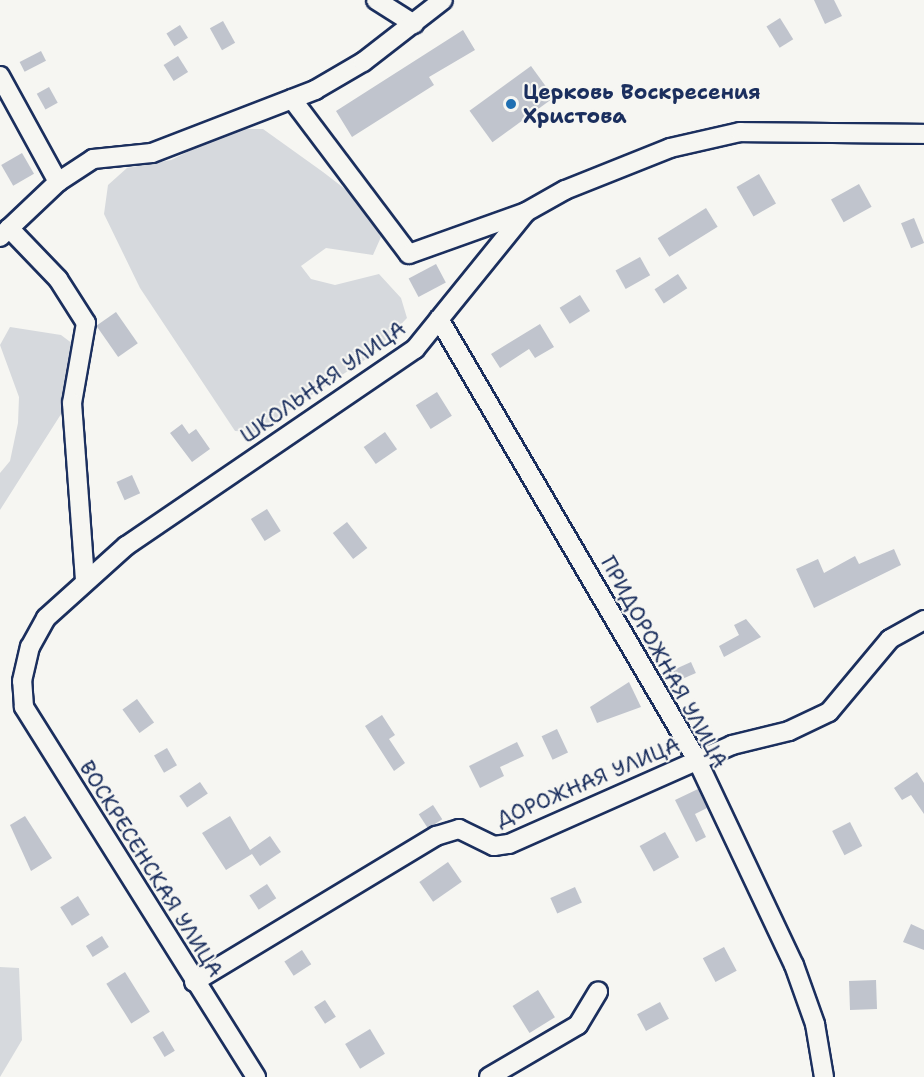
<!DOCTYPE html>
<meta charset="utf-8">
<style>
body{margin:0}
#map{position:relative;width:924px;height:1077px;overflow:hidden;background:#f6f6f2;font-family:"Shantell Sans",sans-serif}
div>[style]{position:absolute}
.green>*{inset:0;background:#d6d9dd}
.building>*{inset:0;background:#c0c4cd;transform-origin:0 0}
.roads{filter:drop-shadow(2px 0 #1b2f5e) drop-shadow(-2px 0 #1b2f5e) drop-shadow(0 2px #1b2f5e) drop-shadow(0 -2px #1b2f5e)}
.minor>*{height:18px;margin:-9px;padding:0 9px;transform-origin:9px;border-radius:9px;background:#f6f6f2}
.dots>*{width:16px;height:16px;translate:-50% -50%;box-sizing:border-box;border:3px solid #f6f6f2;border-radius:50%}
span{translate:-50% -50%;white-space:nowrap;text-align:center;line-height:1.15;-webkit-text-stroke:4.5px #f6f6f2;paint-order:stroke}
.poi-label{font-size:21px;color:#1b2f5e;font-weight:700}
.left{translate:0 -50%;text-align:left}
.street-label{font-size:21px;color:#1b2f5e}
</style>
<div id="map">
<div class="green">
<i style="clip-path:polygon(234px 129px,263px 129px,323px 172px,349px 192px,381px 237px,373px 255px,326px 248px,301px 266px,311px 279px,335px 285px,379px 274px,401px 298px,407px 318px,369px 357px,256px 432px,235px 431px,140px 288px,104px 214px,108px 185px,127px 168px,171px 160px)"></i>
<i style="clip-path:polygon(10px 327px,61px 335px,77px 347px,63px 411px,0 510px,0 473px,10px 461px,18px 423px,19px 397px,0 345px)"></i>
<i style="clip-path:polygon(0 967px,19px 968px,22px 1040px,0 1077px)"></i>
</div>
<div class="building">
<i style="clip-path:polygon(814px 0,834px 0,842px 16px,825px 24px)"></i>
<i style="left:780px;top:18px;width:25px;height:16px;rotate:58deg"></i>
<i style="left:223px;top:21px;width:25px;height:15px;rotate:61deg"></i>
<i style="left:180px;top:25px;width:15px;height:16px;rotate:58deg"></i>
<i style="clip-path:polygon(463px 30px,475px 50px,429px 77px,434px 85px,352px 137px,336px 111px)"></i>
<i style="left:41px;top:51px;width:11px;height:24px;rotate:63deg"></i>
<i style="left:178px;top:56px;width:19px;height:17px;rotate:58deg"></i>
<i style="left:531px;top:66px;width:39px;height:76px;rotate:54deg"></i>
<i style="left:49px;top:87px;width:18px;height:14px;rotate:61deg"></i>
<i style="left:22px;top:153px;width:24px;height:24px;rotate:60deg"></i>
<i style="left:759px;top:174px;width:34px;height:26px;rotate:60deg"></i>
<i style="left:859px;top:184px;width:26px;height:32px;rotate:61deg"></i>
<i style="left:706px;top:208px;width:22px;height:57px;rotate:58deg"></i>
<i style="left:914px;top:218px;width:27px;height:14px;rotate:68deg"></i>
<i style="left:640px;top:257px;width:21px;height:28px;rotate:61deg"></i>
<i style="left:436px;top:264px;width:21px;height:31px;rotate:62deg"></i>
<i style="left:678px;top:274px;width:17px;height:28px;rotate:57deg"></i>
<i style="left:580px;top:295px;width:19px;height:24px;rotate:58deg"></i>
<i style="left:116px;top:312px;width:38px;height:24px;rotate:55deg"></i>
<i style="clip-path:polygon(540px 324px,554px 347px,535px 358px,529px 349px,500px 368px,491px 354px)"></i>
<i style="left:437px;top:392px;width:28px;height:25px;rotate:58deg"></i>
<i style="clip-path:polygon(182px 424px,189px 434px,196px 429px,210px 449px,192px 462px,170px 433px)"></i>
<i style="left:385px;top:432px;width:21px;height:26px;rotate:55deg"></i>
<i style="left:132px;top:475px;width:20px;height:17px;rotate:66deg"></i>
<i style="left:267px;top:509px;width:26px;height:19px;rotate:58deg"></i>
<i style="left:347px;top:522px;width:33px;height:18px;rotate:52deg"></i>
<i style="clip-path:polygon(894px 549px,901px 565px,814px 608px,796px 569px,818px 559px,824px 573px,855px 556px,859px 564px)"></i>
<i style="clip-path:polygon(746px 619px,761px 637px,724px 657px,719px 646px,739px 635px,734px 625px)"></i>
<i style="left:691px;top:662px;width:12px;height:20px;rotate:66deg"></i>
<i style="clip-path:polygon(629px 682px,641px 707px,597px 723px,590px 707px)"></i>
<i style="left:137px;top:699px;width:29px;height:18px;rotate:54deg"></i>
<i style="clip-path:polygon(382px 715px,395px 735px,389px 739px,405px 763px,394px 771px,365px 726px)"></i>
<i style="left:557px;top:729px;width:26px;height:17px;rotate:65deg"></i>
<i style="clip-path:polygon(517px 742px,524px 756px,500px 767px,504px 776px,480px 788px,469px 766px)"></i>
<i style="left:167px;top:748px;width:20px;height:15px;rotate:60deg"></i>
<i style="clip-path:polygon(917px 772px,924px 783px,924px 814px,911px 795px,902px 800px,894px 788px)"></i>
<i style="left:200px;top:782px;width:14px;height:25px;rotate:56deg"></i>
<i style="clip-path:polygon(698px 789px,707px 808px,695px 814px,706px 837px,696px 842px,675px 800px)"></i>
<i style="left:433px;top:805px;width:17px;height:17px;rotate:57deg"></i>
<i style="clip-path:polygon(25px 816px,52px 858px,31px 871px,10px 825px)"></i>
<i style="clip-path:polygon(230px 816px,250px 850px,270px 836px,281px 852px,260px 866px,252px 854px,226px 870px,202px 833px)"></i>
<i style="left:850px;top:822px;width:27px;height:20px;rotate:63deg"></i>
<i style="left:665px;top:832px;width:29px;height:29px;rotate:61deg"></i>
<i style="left:448px;top:862px;width:24px;height:35px;rotate:55deg"></i>
<i style="left:267px;top:884px;width:17px;height:21px;rotate:57deg"></i>
<i style="left:575px;top:887px;width:17px;height:27px;rotate:66deg"></i>
<i style="left:78px;top:896px;width:22px;height:21px;rotate:58deg"></i>
<i style="clip-path:polygon(911px 924px,924px 930px,924px 950px,903px 942px)"></i>
<i style="left:102px;top:936px;width:13px;height:19px;rotate:58deg"></i>
<i style="left:724px;top:947px;width:27px;height:24px;rotate:62deg"></i>
<i style="left:302px;top:950px;width:17px;height:21px;rotate:57deg"></i>
<i style="left:125px;top:972px;width:47px;height:22px;rotate:58deg"></i>
<i style="left:876px;top:980px;width:29px;height:27px;rotate:88deg"></i>
<i style="left:538px;top:990px;width:32px;height:30px;rotate:58deg"></i>
<i style="left:325px;top:1000px;width:20px;height:13px;rotate:57deg"></i>
<i style="left:660px;top:1002px;width:19px;height:26px;rotate:62deg"></i>
<i style="left:370px;top:1029px;width:29px;height:29px;rotate:59deg"></i>
<i style="left:163px;top:1031px;width:23px;height:12px;rotate:59deg"></i>
</div>
<div class="roads">
<div class="minor">
<i style="left:376px;top:0;width:45px;rotate:32.3deg"></i>
<i style="left:0;top:76px;width:121px;rotate:61.3deg"></i>
<i style="left:292px;top:99px;width:194px;rotate:53deg"></i>
<i style="left:409px;top:254px;width:124px;rotate:-19.7deg"></i>
<i style="left:9px;top:228px;width:71px;rotate:46.1deg"></i>
<i style="left:58px;top:279px;width:52px;rotate:57.5deg"></i>
<i style="left:86px;top:323px;width:81px;rotate:99.9deg"></i>
<i style="left:72px;top:403px;width:179px;rotate:85.8deg"></i>
<i style="left:0;top:237px;width:80px;rotate:-43.5deg"></i>
<i style="left:58px;top:182px;width:42px;rotate:-33.3deg"></i>
<i style="left:93px;top:159px;width:59px;rotate:-5.8deg"></i>
<i style="left:152px;top:153px;width:175px;rotate:-21.1deg"></i>
<i style="left:315px;top:90px;width:56px;rotate:-30.3deg"></i>
<i style="left:363px;top:62px;width:101px;rotate:-37.8deg"></i>
<i style="left:439px;top:319px;width:511px;rotate:59.67deg"></i>
<i style="left:697px;top:760px;width:227px;rotate:64.7deg"></i>
<i style="left:794px;top:965px;width:63px;rotate:70.4deg"></i>
<i style="left:815px;top:1024px;width:54px;rotate:80.4deg"></i>
<i style="left:194px;top:982px;width:283px;rotate:-31.1deg"></i>
<i style="left:436px;top:836px;width:24px;rotate:-17deg"></i>
<i style="left:459px;top:829px;width:39px;rotate:26deg"></i>
<i style="left:494px;top:846px;width:15px;rotate:-8deg"></i>
<i style="left:509px;top:844px;width:244px;rotate:-23.9deg"></i>
<i style="left:732px;top:745px;width:59px;rotate:-13.8deg"></i>
<i style="left:789px;top:731px;width:44px;rotate:-25.4deg"></i>
<i style="left:829px;top:712px;width:95px;rotate:-50.1deg"></i>
<i style="left:890px;top:639px;width:39px;rotate:-29deg"></i>
<i style="left:256px;top:1077px;width:437px;rotate:-122.1deg"></i>
<i style="left:24px;top:707px;width:26px;rotate:-94deg"></i>
<i style="left:22px;top:681px;width:35px;rotate:-77deg"></i>
<i style="left:30px;top:647px;width:33px;rotate:-61deg"></i>
<i style="left:46px;top:618px;width:108px;rotate:-42deg"></i>
<i style="left:126px;top:546px;width:350px;rotate:-34.3deg"></i>
<i style="left:415px;top:349px;width:176px;rotate:-51deg"></i>
<i style="left:526px;top:212px;width:45px;rotate:-29.4deg"></i>
<i style="left:565px;top:190px;width:113px;rotate:-21.8deg"></i>
<i style="left:670px;top:148px;width:72px;rotate:-12.9deg"></i>
<i style="left:740px;top:132px;width:184px;rotate:0.6deg"></i>
<i style="left:489px;top:1077px;width:103px;rotate:-30.3deg"></i>
<i style="left:578px;top:1025px;width:39px;rotate:-59deg"></i>
</div>
</div>
<div class="dots">
<i style="left:511px;top:104px;background:#1f6fb2"></i>
</div>
<div class="poi-label">
<span class="left" style="left:523px;top:104px">Церковь Воскресения<br>Христова</span>
</div>
<div class="street-label">
<span style="left:323px;top:382px;rotate:-35deg">ШКОЛЬНАЯ УЛИЦА</span>
<span style="left:664px;top:662px;rotate:61deg">ПРИДОРОЖНАЯ УЛИЦА</span>
<span style="left:588px;top:782px;rotate:-23deg">ДОРОЖНАЯ УЛИЦА</span>
<span style="left:151px;top:869px;rotate:58deg">ВОСКРЕСЕНСКАЯ УЛИЦА</span>
</div>
</div>
